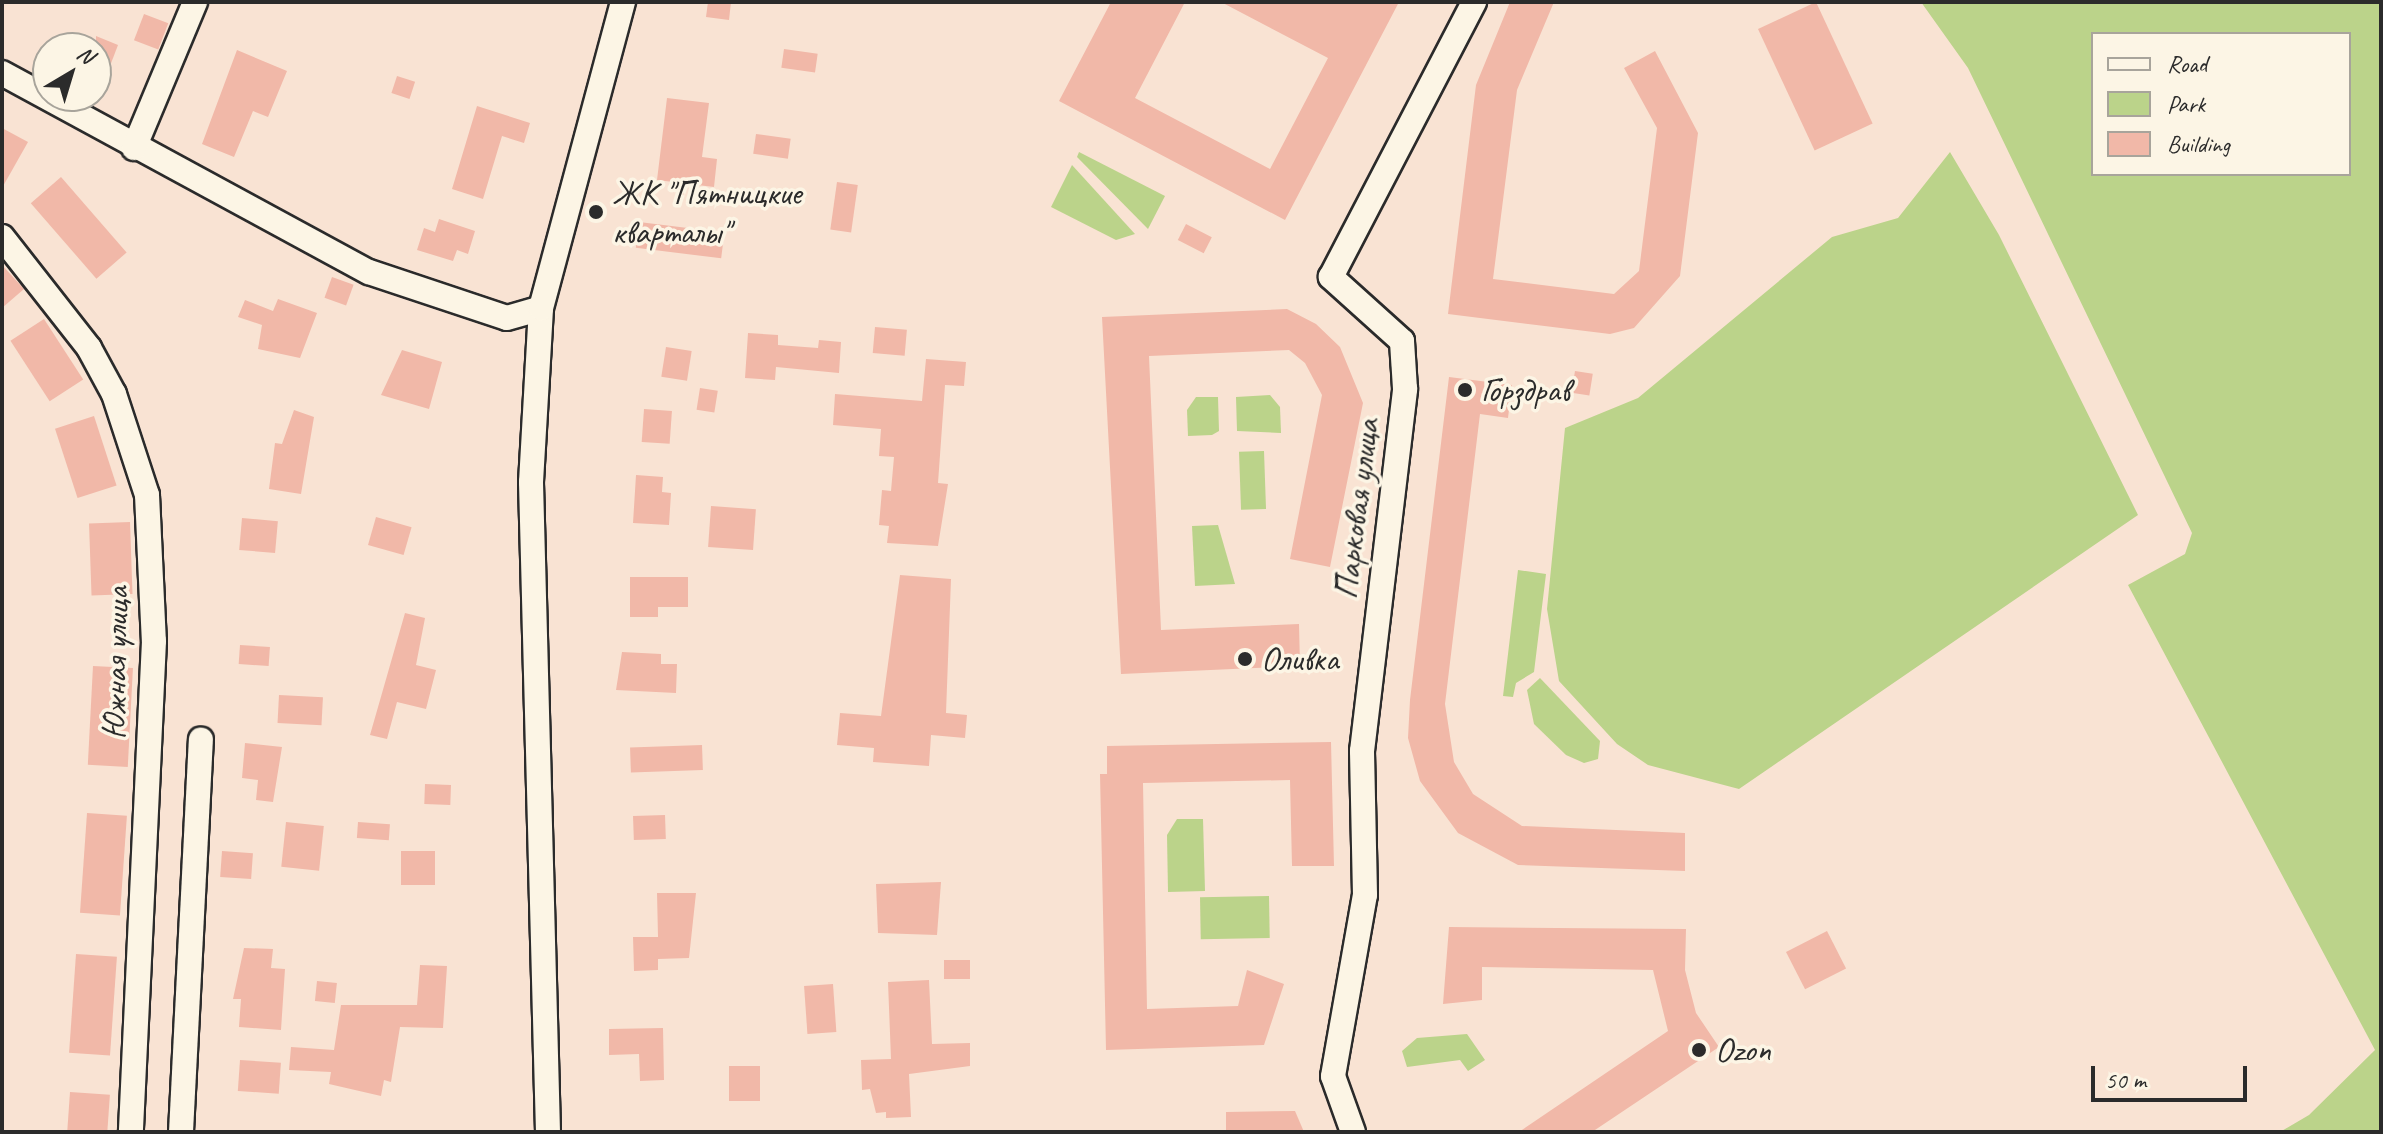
<!DOCTYPE html>
<meta charset="utf-8">
<style>
body{margin:0}
#map{position:relative;width:2383px;height:1134px;overflow:hidden;background:#f9e3d3;font-family:Caveat,sans-serif}
div>[style]{position:absolute}
.green>*{inset:0;background:#bbd38a;transform-origin:0 0}
.building>*{inset:0;background:#f1b8a8;transform-origin:0 0}
.roads{filter:drop-shadow(2px 0 #2b2b2b) drop-shadow(-2px 0 #2b2b2b) drop-shadow(0 2px #2b2b2b) drop-shadow(0 -2px #2b2b2b)}
.minor>*{height:24px;margin:-12px;padding:0 12px;transform-origin:12px;border-radius:12px;background:#fcf5e5}
.dots>*{width:22px;height:22px;translate:-50% -50%;box-sizing:border-box;border:4px solid #fcf5e5;border-radius:50%}
span{translate:-50% -50%;white-space:nowrap;text-align:center;line-height:1.15;-webkit-text-stroke:7px #fcf5e5;paint-order:stroke}
.poi-label{font-size:34px;color:#2b2b2b}
.left{translate:0 -50%;text-align:left}
.street-label{font-size:34px;color:#2b2b2b}
.frame{position:absolute;inset:0;border:4px solid #2b2b2b;pointer-events:none}
.legend{position:absolute;left:2091px;top:32px;width:260px;height:144px;box-sizing:border-box;background:#fcf5e5;border:2px solid #a8a49b;margin:0;padding:10px 14px;list-style:none;font-size:24px;color:#2b2b2b}
.legend li{display:flex;align-items:center;gap:16px;height:40px}
.legend b{width:40px;border:2px solid #a8a49b}
.north{position:absolute;left:32px;top:32px;width:80px;height:80px;box-sizing:border-box;background:#fcf5e5;border:2px solid #a8a49b;border-radius:50%;rotate:38deg;font-size:22px;font-weight:700;line-height:32px;text-align:center;color:#2b2b2b}
.north::after{content:'';display:block;margin:auto;width:28px;height:36px;background:#2b2b2b;clip-path:polygon(50% 0,100% 100%,50% 72%,0 100%)}
.scale{position:absolute;left:2091px;top:1066px;width:156px;height:36px;box-sizing:border-box;border:4px solid #2b2b2b;border-top:0;padding-left:10px;font-size:24px;line-height:28px;white-space:nowrap;color:#2b2b2b;-webkit-text-stroke:6px #fcf5e5;paint-order:stroke}
</style>
<div id="map">
<div class="green">
<i style="clip-path:polygon(evenodd,1921px 2px,2381px 2px,2381px 1132px,2280px 1132px,2309px 1115px,2375px 1050px,2128px 585px,2185px 554px,2192px 533px,1968px 68px,1921px 2px,2349px 34px,2349px 174px,2093px 174px,2093px 34px,2349px 34px)"></i>
<i style="clip-path:polygon(1079px 152px,1165px 196px,1148px 229px,1077px 157px)"></i>
<i style="clip-path:polygon(1950px 152px,1999px 235px,2138px 515px,1739px 789px,1648px 765px,1617px 744px,1559px 681px,1547px 609px,1565px 428px,1638px 398px,1832px 237px,1898px 218px)"></i>
<i style="clip-path:polygon(1072px 165px,1135px 234px,1116px 240px,1051px 207px)"></i>
<i style="clip-path:polygon(1270px 395px,1280px 407px,1281px 433px,1237px 431px,1236px 397px)"></i>
<i style="clip-path:polygon(1196px 397px,1218px 397px,1219px 431px,1212px 435px,1188px 436px,1187px 410px)"></i>
<i style="left:1264px;top:451px;width:58px;height:25px;rotate:88deg"></i>
<i style="clip-path:polygon(1218px 525px,1235px 584px,1195px 586px,1192px 526px)"></i>
<i style="clip-path:polygon(1518px 570px,1546px 574px,1534px 672px,1516px 683px,1513px 697px,1503px 696px)"></i>
<i style="clip-path:polygon(1540px 678px,1600px 741px,1598px 759px,1584px 763px,1566px 755px,1534px 724px,1527px 690px)"></i>
<i style="clip-path:polygon(1177px 819px,1203px 819px,1205px 891px,1168px 892px,1167px 835px)"></i>
<i style="left:1269px;top:896px;width:42px;height:69px;rotate:89deg"></i>
<i style="clip-path:polygon(1467px 1034px,1485px 1060px,1468px 1071px,1460px 1060px,1407px 1067px,1402px 1051px,1417px 1038px)"></i>
</div>
<div class="building">
<i style="clip-path:polygon(708px 2px,731px 2px,729px 20px,706px 17px)"></i>
<i style="clip-path:polygon(1111px 2px,1185px 2px,1135px 98px,1270px 169px,1328px 58px,1221px 2px,1399px 2px,1285px 220px,1059px 101px)"></i>
<i style="clip-path:polygon(1510px 2px,1554px 2px,1517px 90px,1493px 279px,1614px 294px,1639px 271px,1657px 128px,1624px 68px,1655px 51px,1698px 133px,1680px 276px,1634px 328px,1610px 334px,1448px 314px,1476px 85px)"></i>
<i style="left:1816px;top:2px;width:134px;height:64px;rotate:65deg"></i>
<i style="left:144px;top:14px;width:26px;height:28px;rotate:21deg"></i>
<i style="clip-path:polygon(96px 36px,118px 45px,97px 100px,96px 99px)"></i>
<i style="left:784px;top:49px;width:34px;height:19px;rotate:8deg"></i>
<i style="clip-path:polygon(237px 50px,287px 71px,268px 117px,253px 111px,234px 157px,202px 144px)"></i>
<i style="left:397px;top:76px;width:19px;height:18px;rotate:18deg"></i>
<i style="clip-path:polygon(667px 98px,709px 103px,702px 157px,717px 159px,714px 187px,657px 180px)"></i>
<i style="clip-path:polygon(477px 106px,530px 123px,524px 143px,502px 136px,483px 199px,452px 189px)"></i>
<i style="clip-path:polygon(2px 128px,28px 142px,2px 188px)"></i>
<i style="left:756px;top:134px;width:35px;height:20px;rotate:8deg"></i>
<i style="left:61px;top:177px;width:100px;height:40px;rotate:49deg"></i>
<i style="left:837px;top:182px;width:21px;height:48px;rotate:8deg"></i>
<i style="clip-path:polygon(439px 219px,475px 231px,468px 254px,457px 250px,453px 261px,417px 250px,424px 228px,435px 232px)"></i>
<i style="left:639px;top:222px;width:86px;height:26px;rotate:7deg"></i>
<i style="left:1186px;top:224px;width:29px;height:18px;rotate:27deg"></i>
<i style="clip-path:polygon(2px 265px,24px 289px,2px 308px)"></i>
<i style="left:332px;top:277px;width:23px;height:22px;rotate:20deg"></i>
<i style="clip-path:polygon(278px 299px,317px 313px,300px 358px,258px 349px,262px 325px,238px 317px,245px 300px,273px 311px)"></i>
<i style="clip-path:polygon(1287px 309px,1316px 324px,1340px 347px,1363px 403px,1330px 567px,1290px 559px,1322px 395px,1305px 363px,1289px 350px,1149px 356px,1161px 630px,1299px 624px,1300px 666px,1121px 674px,1102px 317px)"></i>
<i style="left:44px;top:319px;width:72px;height:40px;rotate:57deg"></i>
<i style="left:875px;top:327px;width:32px;height:26px;rotate:5deg"></i>
<i style="clip-path:polygon(748px 333px,778px 335px,778px 345px,818px 348px,819px 340px,841px 342px,839px 373px,776px 367px,775px 380px,745px 378px)"></i>
<i style="left:666px;top:347px;width:26px;height:30px;rotate:9deg"></i>
<i style="clip-path:polygon(402px 350px,442px 362px,429px 409px,381px 395px)"></i>
<i style="clip-path:polygon(926px 359px,966px 362px,964px 386px,945px 385px,938px 483px,948px 484px,938px 546px,887px 543px,889px 526px,879px 525px,882px 490px,891px 491px,894px 457px,879px 456px,881px 429px,833px 425px,835px 394px,922px 401px)"></i>
<i style="left:1575px;top:371px;width:18px;height:22px;rotate:9deg"></i>
<i style="clip-path:polygon(1449px 377px,1512px 385px,1508px 418px,1480px 414px,1445px 704px,1454px 762px,1473px 794px,1522px 826px,1685px 833px,1685px 871px,1518px 865px,1458px 833px,1420px 781px,1408px 738px,1410px 700px)"></i>
<i style="left:700px;top:388px;width:18px;height:22px;rotate:9deg"></i>
<i style="left:644px;top:409px;width:28px;height:33px;rotate:4deg"></i>
<i style="clip-path:polygon(294px 410px,314px 417px,301px 494px,269px 489px,275px 443px,282px 444px)"></i>
<i style="left:94px;top:416px;width:73px;height:41px;rotate:72deg"></i>
<i style="clip-path:polygon(636px 475px,663px 477px,662px 492px,671px 493px,669px 525px,633px 523px)"></i>
<i style="left:711px;top:506px;width:45px;height:41px;rotate:4deg"></i>
<i style="left:376px;top:517px;width:37px;height:29px;rotate:16deg"></i>
<i style="left:242px;top:518px;width:36px;height:32px;rotate:5deg"></i>
<i style="left:130px;top:522px;width:72px;height:41px;rotate:88deg"></i>
<i style="clip-path:polygon(900px 575px,951px 579px,946px 713px,967px 715px,965px 738px,931px 735px,929px 766px,873px 762px,874px 748px,837px 745px,840px 713px,881px 716px)"></i>
<i style="clip-path:polygon(630px 577px,688px 577px,688px 607px,658px 607px,658px 617px,630px 617px)"></i>
<i style="clip-path:polygon(405px 613px,425px 618px,416px 665px,436px 670px,426px 709px,397px 702px,387px 739px,370px 735px)"></i>
<i style="left:240px;top:645px;width:30px;height:19px;rotate:4deg"></i>
<i style="clip-path:polygon(622px 652px,661px 654px,661px 664px,677px 664px,676px 693px,616px 690px)"></i>
<i style="left:93px;top:666px;width:40px;height:99px;rotate:3deg"></i>
<i style="left:279px;top:695px;width:44px;height:28px;rotate:3deg"></i>
<i style="clip-path:polygon(1331px 742px,1334px 866px,1292px 866px,1290px 780px,1143px 783px,1147px 1009px,1238px 1006px,1247px 970px,1284px 984px,1264px 1045px,1106px 1050px,1100px 774px,1107px 774px,1107px 746px)"></i>
<i style="clip-path:polygon(245px 743px,282px 747px,273px 802px,256px 800px,258px 780px,242px 778px)"></i>
<i style="left:702px;top:745px;width:25px;height:72px;rotate:88deg"></i>
<i style="left:425px;top:784px;width:26px;height:20px;rotate:2deg"></i>
<i style="left:87px;top:813px;width:40px;height:100px;rotate:4deg"></i>
<i style="left:665px;top:815px;width:24px;height:32px;rotate:88deg"></i>
<i style="left:286px;top:822px;width:38px;height:45px;rotate:6deg"></i>
<i style="left:358px;top:822px;width:32px;height:16px;rotate:4deg"></i>
<i style="left:222px;top:851px;width:31px;height:26px;rotate:4deg"></i>
<i style="left:401px;top:851px;width:34px;height:34px"></i>
<i style="clip-path:polygon(941px 882px,937px 935px,878px 933px,876px 884px)"></i>
<i style="clip-path:polygon(657px 893px,696px 893px,689px 958px,658px 959px,658px 970px,634px 971px,633px 937px,658px 937px)"></i>
<i style="clip-path:polygon(1449px 927px,1686px 929px,1685px 970px,1696px 1013px,1719px 1047px,1592px 1132px,1519px 1132px,1668px 1031px,1653px 970px,1482px 967px,1482px 1000px,1443px 1004px)"></i>
<i style="left:1827px;top:931px;width:42px;height:46px;rotate:63deg"></i>
<i style="clip-path:polygon(244px 948px,273px 949px,271px 968px,285px 969px,281px 1030px,239px 1027px,241px 999px,233px 999px)"></i>
<i style="left:76px;top:954px;width:41px;height:99px;rotate:4deg"></i>
<i style="left:970px;top:960px;width:19px;height:26px;rotate:90deg"></i>
<i style="clip-path:polygon(420px 965px,447px 966px,443px 1028px,400px 1027px,391px 1082px,384px 1080px,381px 1096px,329px 1084px,331px 1072px,289px 1070px,291px 1047px,334px 1050px,341px 1005px,417px 1005px)"></i>
<i style="clip-path:polygon(929px 980px,932px 1044px,970px 1043px,970px 1066px,909px 1074px,911px 1117px,886px 1118px,886px 1112px,876px 1113px,870px 1089px,862px 1090px,861px 1060px,891px 1059px,888px 982px)"></i>
<i style="left:317px;top:981px;width:20px;height:20px;rotate:6deg"></i>
<i style="left:833px;top:984px;width:48px;height:29px;rotate:86deg"></i>
<i style="clip-path:polygon(663px 1028px,664px 1080px,640px 1081px,639px 1054px,609px 1055px,609px 1029px)"></i>
<i style="left:240px;top:1060px;width:41px;height:31px;rotate:4deg"></i>
<i style="left:729px;top:1066px;width:31px;height:35px"></i>
<i style="left:70px;top:1092px;width:40px;height:40px;rotate:4deg"></i>
<i style="clip-path:polygon(1295px 1111px,1304px 1132px,1226px 1132px,1226px 1112px)"></i>
</div>
<div class="roads">
<div class="minor">
<i style="left:2px;top:73px;width:417px;rotate:28.5deg"></i>
<i style="left:369px;top:272px;width:145px;rotate:18.4deg"></i>
<i style="left:507px;top:318px;width:35px;rotate:-16deg"></i>
<i style="left:134px;top:148px;width:158px;rotate:-67.3deg"></i>
<i style="left:2px;top:237px;width:141px;rotate:51.9deg"></i>
<i style="left:89px;top:348px;width:52px;rotate:61.5deg"></i>
<i style="left:114px;top:394px;width:106px;rotate:71.9deg"></i>
<i style="left:147px;top:495px;width:146px;rotate:87.3deg"></i>
<i style="left:154px;top:641px;width:492px;rotate:92.7deg"></i>
<i style="left:181px;top:1132px;width:393px;rotate:-87.1deg"></i>
<i style="left:548px;top:1132px;width:650px;rotate:-91.5deg"></i>
<i style="left:531px;top:482px;width:174px;rotate:-86.7deg"></i>
<i style="left:541px;top:308px;width:317px;rotate:-75deg"></i>
<i style="left:1353px;top:1132px;width:59px;rotate:-109.7deg"></i>
<i style="left:1333px;top:1076px;width:184px;rotate:-80deg"></i>
<i style="left:1365px;top:895px;width:144px;rotate:-91.2deg"></i>
<i style="left:1362px;top:751px;width:365px;rotate:-83.2deg"></i>
<i style="left:1405px;top:389px;width:48px;rotate:-93.6deg"></i>
<i style="left:1402px;top:341px;width:96px;rotate:-138deg"></i>
<i style="left:1331px;top:277px;width:310px;rotate:-62.5deg"></i>
</div>
</div>
<div class="dots">
<i style="left:596px;top:212px;background:#2b2b2b"></i>
<i style="left:1465px;top:390px;background:#2b2b2b"></i>
<i style="left:1245px;top:659px;background:#2b2b2b"></i>
<i style="left:1699px;top:1050px;background:#2b2b2b"></i>
</div>
<div class="poi-label">
<span class="left" style="left:612px;top:212px">ЖК "Пятницкие<br>кварталы"</span>
<span class="left" style="left:1481px;top:390px">Горздрав</span>
<span class="left" style="left:1261px;top:659px">Оливка</span>
<span class="left" style="left:1715px;top:1050px">Ozon</span>
</div>
<div class="street-label">
<span style="left:1356px;top:509px;rotate:-83deg">Парковая улица</span>
<span style="left:115px;top:663px;rotate:-89deg">Южная улица</span>
</div>
<div class="frame"></div>
<ul class="legend">
<li><b style="height:10px;background:#fcf5e5"></b>Road</li>
<li><b style="height:22px;background:#bbd38a"></b>Park</li>
<li><b style="height:22px;background:#f1b8a8"></b>Building</li>
</ul>
<div class="north">N</div>
<div class="scale">50 m</div>
</div>
